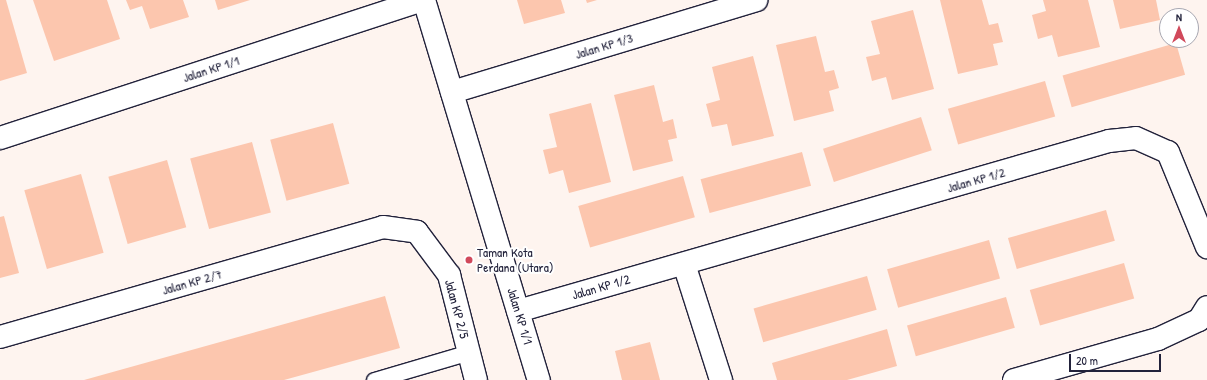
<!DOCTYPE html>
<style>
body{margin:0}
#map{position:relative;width:1207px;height:380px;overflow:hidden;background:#fef4ef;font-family:"Patrick Hand",sans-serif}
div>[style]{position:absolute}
.building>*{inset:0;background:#fcc6ae;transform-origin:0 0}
.roads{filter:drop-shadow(1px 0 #22223b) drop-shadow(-1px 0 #22223b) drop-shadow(0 1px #22223b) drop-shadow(0 -1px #22223b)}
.service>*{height:15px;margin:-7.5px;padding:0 7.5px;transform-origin:7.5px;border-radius:7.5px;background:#fff}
.minor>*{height:22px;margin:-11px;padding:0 11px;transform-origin:11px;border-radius:11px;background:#fff}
.dots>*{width:11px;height:11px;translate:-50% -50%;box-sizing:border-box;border:2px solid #fff;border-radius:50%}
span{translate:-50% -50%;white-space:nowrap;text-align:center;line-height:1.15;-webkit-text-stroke:4px #fff;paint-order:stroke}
.street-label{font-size:13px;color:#22223b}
.poi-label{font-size:13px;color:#22223b}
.left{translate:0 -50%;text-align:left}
.north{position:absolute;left:1159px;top:8px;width:40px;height:40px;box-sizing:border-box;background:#fff;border:1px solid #a7a7b1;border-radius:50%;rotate:0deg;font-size:11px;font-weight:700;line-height:16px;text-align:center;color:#22223b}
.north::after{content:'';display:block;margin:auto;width:14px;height:18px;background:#d1495b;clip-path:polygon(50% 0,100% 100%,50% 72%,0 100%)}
.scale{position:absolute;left:1069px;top:354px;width:92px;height:18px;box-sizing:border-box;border:2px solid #22223b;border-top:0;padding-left:5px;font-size:12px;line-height:14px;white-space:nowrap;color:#22223b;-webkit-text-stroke:3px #fff;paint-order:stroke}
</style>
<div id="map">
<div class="building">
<i style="clip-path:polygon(0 0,6px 0,27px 73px,0 81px)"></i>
<i style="clip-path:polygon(33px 0,107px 0,120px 39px,54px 61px)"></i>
<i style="clip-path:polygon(126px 0,183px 0,189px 17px,150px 29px,142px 6px,130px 10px)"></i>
<i style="clip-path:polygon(215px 0,250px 0,218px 10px)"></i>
<i style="clip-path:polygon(517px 0,561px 0,565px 13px,524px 24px)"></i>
<i style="clip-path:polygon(586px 0,597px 0,587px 3px)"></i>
<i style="clip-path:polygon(940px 0,982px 0,989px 25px,998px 23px,1003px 42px,993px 44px,998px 65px,958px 74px)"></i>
<i style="clip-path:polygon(1043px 0,1088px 0,1100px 47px,1058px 57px,1052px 35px,1038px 39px,1032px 15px,1046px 11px)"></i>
<i style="clip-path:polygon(1113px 0,1156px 0,1160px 20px,1120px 29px)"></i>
<i style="clip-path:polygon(913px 10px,934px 89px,892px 100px,886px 77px,872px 81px,866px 57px,880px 54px,871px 21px)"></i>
<i style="clip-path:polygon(816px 36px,825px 72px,834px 70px,839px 88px,829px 91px,834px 111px,794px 121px,776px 45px)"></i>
<i style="left:1176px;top:43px;width:33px;height:118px;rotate:74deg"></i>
<i style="clip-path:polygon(753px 56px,774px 136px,732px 146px,727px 124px,712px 127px,706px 104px,720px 100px,712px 67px)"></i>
<i style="left:1045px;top:81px;width:37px;height:101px;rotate:74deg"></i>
<i style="clip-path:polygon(654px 85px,663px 122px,673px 119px,677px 138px,668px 140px,673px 161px,633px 171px,614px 95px)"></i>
<i style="clip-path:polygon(591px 103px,611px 182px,569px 193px,563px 170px,549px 174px,543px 150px,557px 147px,549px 114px)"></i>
<i style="left:921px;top:117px;width:35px;height:103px;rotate:72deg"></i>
<i style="left:333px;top:123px;width:63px;height:65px;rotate:75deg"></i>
<i style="left:252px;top:142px;width:73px;height:64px;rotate:75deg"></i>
<i style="left:802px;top:152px;width:35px;height:105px;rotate:75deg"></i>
<i style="left:167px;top:160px;width:70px;height:61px;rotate:74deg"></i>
<i style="left:81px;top:174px;width:82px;height:59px;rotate:74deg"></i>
<i style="left:683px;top:176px;width:43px;height:109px;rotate:74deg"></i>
<i style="left:1106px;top:210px;width:32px;height:102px;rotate:74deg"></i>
<i style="clip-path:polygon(4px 216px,19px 273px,0 278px,0 217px)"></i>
<i style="left:989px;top:240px;width:40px;height:106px;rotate:74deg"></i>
<i style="left:1124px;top:263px;width:37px;height:98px;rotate:74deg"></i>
<i style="left:867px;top:276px;width:35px;height:118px;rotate:74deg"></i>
<i style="clip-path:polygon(385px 296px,400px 348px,284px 380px,84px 380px)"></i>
<i style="left:1006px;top:297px;width:32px;height:103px;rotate:74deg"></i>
<i style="clip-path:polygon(887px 329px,897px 366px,847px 380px,777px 380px,772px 363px)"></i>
<i style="clip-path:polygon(650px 342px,660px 380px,622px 380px,615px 351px)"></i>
</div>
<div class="roads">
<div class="service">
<i style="left:374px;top:380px;width:99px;rotate:-16.4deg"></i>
</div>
<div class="minor">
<i style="left:424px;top:0;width:397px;rotate:73.2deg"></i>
<i style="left:452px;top:92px;width:318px;rotate:-16.8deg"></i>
<i style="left:0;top:138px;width:443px;rotate:-18.1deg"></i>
<i style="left:684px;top:264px;width:122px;rotate:72.3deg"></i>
<i style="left:518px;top:311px;width:615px;rotate:-16.05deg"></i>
<i style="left:1109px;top:141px;width:27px;rotate:-6deg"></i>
<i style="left:1136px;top:138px;width:35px;rotate:24deg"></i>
<i style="left:1168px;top:152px;width:103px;rotate:67.7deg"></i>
<i style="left:0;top:337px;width:398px;rotate:-16deg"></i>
<i style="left:383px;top:227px;width:34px;rotate:8deg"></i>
<i style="left:417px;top:232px;width:54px;rotate:53.3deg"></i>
<i style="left:449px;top:275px;width:108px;rotate:75.6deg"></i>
<i style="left:1014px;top:380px;width:150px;rotate:-15.9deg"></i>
<i style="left:1158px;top:339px;width:45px;rotate:-24.9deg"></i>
<i style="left:1199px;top:320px;width:15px;rotate:-58deg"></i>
</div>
</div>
<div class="dots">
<i style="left:469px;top:260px;background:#d1495b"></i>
</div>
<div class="street-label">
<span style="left:604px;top:46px;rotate:-17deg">Jalan KP 1/3</span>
<span style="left:211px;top:69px;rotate:-18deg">Jalan KP 1/1</span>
<span style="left:976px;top:180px;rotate:-16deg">Jalan KP 1/2</span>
<span style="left:192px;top:282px;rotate:-16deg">Jalan KP 2/7</span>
<span style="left:601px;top:287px;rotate:-16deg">Jalan KP 1/2</span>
<span style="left:457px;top:309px;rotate:75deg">Jalan KP 2/5</span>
<span style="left:520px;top:316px;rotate:73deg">Jalan KP 1/1</span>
</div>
<div class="poi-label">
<span class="left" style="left:477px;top:260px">Taman Kota<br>Perdana (Utara)</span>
</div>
<div class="north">N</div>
<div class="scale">20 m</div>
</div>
